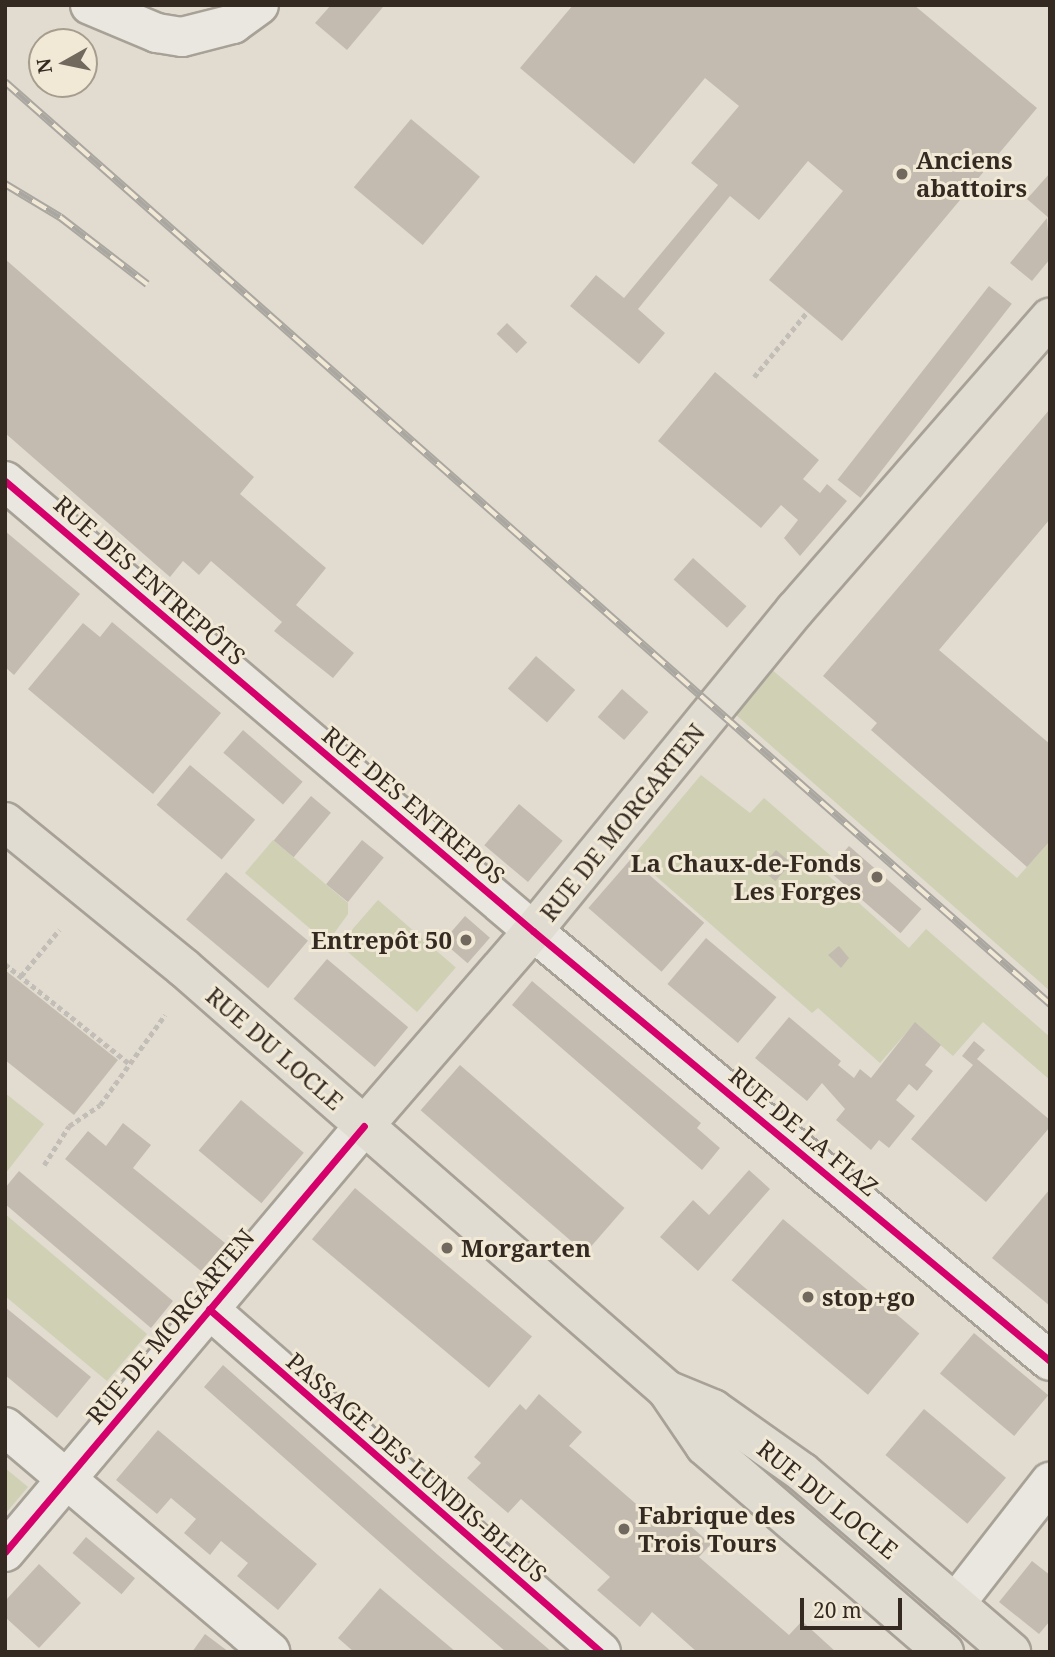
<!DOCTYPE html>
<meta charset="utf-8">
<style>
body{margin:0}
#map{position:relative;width:1055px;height:1657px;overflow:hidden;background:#e1dccf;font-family:"Noto Serif",serif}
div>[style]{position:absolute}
.green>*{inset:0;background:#cfd0b4;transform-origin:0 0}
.building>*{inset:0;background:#c4bbb0;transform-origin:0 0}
.path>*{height:4.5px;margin-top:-2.25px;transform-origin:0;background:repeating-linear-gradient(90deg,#c2beb7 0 5px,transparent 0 8.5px)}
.roads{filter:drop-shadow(2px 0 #a7a197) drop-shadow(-2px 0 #a7a197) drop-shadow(0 2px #a7a197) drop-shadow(0 -2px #a7a197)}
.minor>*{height:38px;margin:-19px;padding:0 19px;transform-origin:19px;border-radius:19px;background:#eae7e0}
.major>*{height:38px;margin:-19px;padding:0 19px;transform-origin:19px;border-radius:19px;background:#e1dcd2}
.rail>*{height:8px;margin-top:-4px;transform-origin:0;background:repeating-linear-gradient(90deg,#f1e9d6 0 16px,#aaa6a0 0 32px);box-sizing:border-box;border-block:2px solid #aaa6a0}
.cycleway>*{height:7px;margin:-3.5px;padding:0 3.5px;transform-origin:3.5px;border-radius:3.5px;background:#d6006c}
.dots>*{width:19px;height:19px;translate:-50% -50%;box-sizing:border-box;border:4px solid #f1e9d6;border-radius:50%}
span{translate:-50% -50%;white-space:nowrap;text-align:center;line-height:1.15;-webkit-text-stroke:6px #f1e9d6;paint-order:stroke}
.poi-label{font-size:24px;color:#352a21;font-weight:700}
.left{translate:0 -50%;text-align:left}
.right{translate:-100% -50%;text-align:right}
.street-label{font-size:24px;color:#352a21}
.frame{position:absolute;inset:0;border:7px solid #352a21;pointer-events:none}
.north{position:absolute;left:28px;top:28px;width:70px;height:70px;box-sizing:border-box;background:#f1e9d6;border:2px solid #a69d8e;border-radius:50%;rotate:261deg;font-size:19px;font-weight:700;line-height:28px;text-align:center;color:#352a21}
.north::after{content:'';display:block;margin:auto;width:24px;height:32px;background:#71685e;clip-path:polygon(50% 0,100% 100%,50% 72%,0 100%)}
.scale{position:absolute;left:800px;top:1598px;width:102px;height:32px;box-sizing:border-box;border:4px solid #352a21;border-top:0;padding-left:9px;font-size:21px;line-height:24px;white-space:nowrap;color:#352a21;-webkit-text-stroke:5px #f1e9d6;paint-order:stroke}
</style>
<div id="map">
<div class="green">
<i style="clip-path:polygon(764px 663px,1017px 878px,1050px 841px,1050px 991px,727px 707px)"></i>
<i style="clip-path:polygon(701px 775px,750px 813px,764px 798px,831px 856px,821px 869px,909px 948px,926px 929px,1050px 1037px,1050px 1080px,983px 1022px,953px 1056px,915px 1023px,880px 1063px,818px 1008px,812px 1013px,633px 856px)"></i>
<i style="clip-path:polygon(273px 840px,348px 903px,348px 914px,327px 943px,245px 873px)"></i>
<i style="left:378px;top:900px;width:103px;height:59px;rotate:41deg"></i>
<i style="clip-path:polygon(5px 1093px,44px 1124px,5px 1174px)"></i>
<i style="clip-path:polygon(5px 1214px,147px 1334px,107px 1381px,5px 1296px)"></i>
<i style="clip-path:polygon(5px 1468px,28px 1487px,5px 1514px)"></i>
</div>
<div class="building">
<i style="clip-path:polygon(331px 5px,381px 5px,383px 7px,347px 50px,315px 23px)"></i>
<i style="clip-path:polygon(573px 5px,914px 5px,1037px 108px,842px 341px,769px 280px,843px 191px,808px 161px,759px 220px,730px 196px,638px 309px,665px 333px,639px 364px,570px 306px,596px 275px,624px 298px,718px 185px,691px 163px,739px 106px,705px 78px,634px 164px,520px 68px)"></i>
<i style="left:411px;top:119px;width:90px;height:89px;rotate:40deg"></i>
<i style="clip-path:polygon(1050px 173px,1050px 219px,1027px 199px)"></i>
<i style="clip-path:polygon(1047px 218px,1050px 259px,1032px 281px,1010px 263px)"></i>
<i style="clip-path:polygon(5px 259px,254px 477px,240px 494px,326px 568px,296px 605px,354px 653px,333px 678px,274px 631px,282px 622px,211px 561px,199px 575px,183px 561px,170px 577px,5px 433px)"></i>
<i style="left:989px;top:286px;width:29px;height:246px;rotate:38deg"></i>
<i style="left:507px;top:323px;width:28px;height:15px;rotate:44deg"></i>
<i style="clip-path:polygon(715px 372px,819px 460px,803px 479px,820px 493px,827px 484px,847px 501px,800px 556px,784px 538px,798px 520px,781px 505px,761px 528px,658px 441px)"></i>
<i style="clip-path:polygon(1050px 409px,1050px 519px,939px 650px,1050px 744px,1050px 841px,1027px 867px,871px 730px,877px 723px,823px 676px)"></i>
<i style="clip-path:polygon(5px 531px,80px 594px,14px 675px,5px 667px)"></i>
<i style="left:693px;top:558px;width:72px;height:29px;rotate:42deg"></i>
<i style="clip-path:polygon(112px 622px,221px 713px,153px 794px,28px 689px,83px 623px,100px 637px)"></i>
<i style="left:536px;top:656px;width:52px;height:43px;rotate:41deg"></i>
<i style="left:622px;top:689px;width:35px;height:37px;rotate:41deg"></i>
<i style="left:243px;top:730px;width:79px;height:30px;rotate:41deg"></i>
<i style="left:190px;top:765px;width:85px;height:52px;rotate:40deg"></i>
<i style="left:311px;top:796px;width:26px;height:58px;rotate:40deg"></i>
<i style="left:519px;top:804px;width:57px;height:54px;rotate:40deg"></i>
<i style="left:362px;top:840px;width:28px;height:57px;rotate:39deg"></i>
<i style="left:849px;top:846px;width:96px;height:32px;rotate:41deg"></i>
<i style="left:776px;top:850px;width:20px;height:24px;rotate:41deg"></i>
<i style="left:631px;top:859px;width:97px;height:65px;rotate:41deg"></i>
<i style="left:226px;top:872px;width:107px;height:62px;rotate:40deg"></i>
<i style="left:465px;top:916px;width:33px;height:34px;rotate:41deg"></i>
<i style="left:706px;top:938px;width:92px;height:60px;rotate:40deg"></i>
<i style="clip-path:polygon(839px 946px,849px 958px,841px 968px,828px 955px)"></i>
<i style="left:327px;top:959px;width:106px;height:52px;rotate:40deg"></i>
<i style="clip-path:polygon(5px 970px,118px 1060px,74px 1115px,5px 1060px)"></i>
<i style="clip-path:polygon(532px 981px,701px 1123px,697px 1128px,720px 1148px,702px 1170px,512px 1005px)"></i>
<i style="clip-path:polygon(789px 1017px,841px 1061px,838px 1065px,854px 1078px,860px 1069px,871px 1078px,915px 1022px,941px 1045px,925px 1065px,933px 1071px,917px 1091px,909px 1084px,896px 1100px,915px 1116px,889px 1148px,879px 1140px,871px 1150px,836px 1120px,845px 1109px,822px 1083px,807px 1101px,755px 1058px)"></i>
<i style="clip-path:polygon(974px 1041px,985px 1050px,977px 1059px,1050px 1120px,1050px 1127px,986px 1202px,911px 1139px,973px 1065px,962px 1056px)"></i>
<i style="left:460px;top:1065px;width:218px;height:60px;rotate:41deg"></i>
<i style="left:241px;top:1100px;width:82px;height:66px;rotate:40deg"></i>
<i style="clip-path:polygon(123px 1123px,151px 1145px,133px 1168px,225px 1243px,201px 1271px,65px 1159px,88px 1131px,106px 1146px)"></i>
<i style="clip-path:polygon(749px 1170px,770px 1189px,698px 1271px,660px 1237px,693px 1200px,709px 1215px)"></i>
<i style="clip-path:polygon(19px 1171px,173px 1301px,151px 1328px,5px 1204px,5px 1188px)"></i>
<i style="left:355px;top:1188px;width:231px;height:67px;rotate:40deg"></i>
<i style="clip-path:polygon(1050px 1189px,1050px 1306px,992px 1258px)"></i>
<i style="left:783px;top:1219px;width:178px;height:80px;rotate:40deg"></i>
<i style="clip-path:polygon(5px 1307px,91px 1377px,57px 1418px,5px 1375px)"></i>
<i style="left:974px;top:1333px;width:97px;height:53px;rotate:40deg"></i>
<i style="clip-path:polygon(223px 1365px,438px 1555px,552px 1652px,506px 1652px,419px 1577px,204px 1387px)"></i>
<i style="clip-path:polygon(539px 1394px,582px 1432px,569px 1446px,574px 1450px,658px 1523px,670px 1508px,711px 1544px,699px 1557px,789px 1635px,802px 1621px,836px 1652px,697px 1652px,652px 1612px,640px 1627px,597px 1590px,610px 1577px,521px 1499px,508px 1513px,467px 1478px,481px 1463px,474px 1457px,520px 1404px,526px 1410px)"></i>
<i style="left:924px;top:1409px;width:107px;height:60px;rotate:40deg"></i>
<i style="clip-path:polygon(158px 1430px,317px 1564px,278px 1610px,237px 1576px,248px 1563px,221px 1541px,210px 1555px,184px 1533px,196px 1519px,171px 1498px,157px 1514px,116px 1480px)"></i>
<i style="left:86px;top:1537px;width:64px;height:21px;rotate:40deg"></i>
<i style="clip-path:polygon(1032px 1561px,1050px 1575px,1050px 1621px,1039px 1634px,999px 1602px)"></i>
<i style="clip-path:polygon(39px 1564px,81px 1603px,39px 1648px,5px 1617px,5px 1601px)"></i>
<i style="clip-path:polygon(380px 1588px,456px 1652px,354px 1652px,338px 1638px)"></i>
<i style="clip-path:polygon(205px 1634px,229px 1652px,192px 1652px)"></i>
</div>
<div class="path">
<i style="left:754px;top:377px;width:84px;rotate:-50.8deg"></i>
<i style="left:5px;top:964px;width:160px;rotate:38.7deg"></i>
<i style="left:21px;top:976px;width:60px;rotate:-50.4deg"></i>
<i style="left:44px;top:1165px;width:46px;rotate:-57.3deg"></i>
<i style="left:69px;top:1126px;width:37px;rotate:-34deg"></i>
<i style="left:100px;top:1105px;width:111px;rotate:-54.2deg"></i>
</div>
<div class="roads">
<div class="minor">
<i style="left:90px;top:5px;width:73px;rotate:22.7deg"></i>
<i style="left:157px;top:33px;width:25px;rotate:9deg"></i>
<i style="left:182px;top:37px;width:53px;rotate:-14.3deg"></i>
<i style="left:233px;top:24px;width:32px;rotate:-36deg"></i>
<i style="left:5px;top:481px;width:694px;rotate:40.44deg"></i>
<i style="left:533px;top:931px;width:672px;rotate:39.75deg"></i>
<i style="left:209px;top:1309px;width:521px;rotate:41.19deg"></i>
<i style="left:5px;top:1427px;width:348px;rotate:40.3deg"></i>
<i style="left:5px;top:1552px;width:557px;rotate:-49.88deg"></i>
<i style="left:955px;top:1604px;width:155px;rotate:-52.1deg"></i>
</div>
<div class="major">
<i style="left:5px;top:822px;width:231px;rotate:39.2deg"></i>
<i style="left:184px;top:968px;width:641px;rotate:41.14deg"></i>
<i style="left:667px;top:1390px;width:50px;rotate:22.4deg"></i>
<i style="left:713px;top:1409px;width:109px;rotate:35.3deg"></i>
<i style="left:802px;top:1472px;width:276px;rotate:40.7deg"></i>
<i style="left:364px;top:1126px;width:258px;rotate:-49.1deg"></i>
<i style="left:533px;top:931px;width:414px;rotate:-50.8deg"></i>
<i style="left:795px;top:610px;width:388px;rotate:-48.9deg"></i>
<i style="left:667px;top:1390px;width:68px;rotate:55.8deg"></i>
<i style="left:705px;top:1446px;width:316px;rotate:40.8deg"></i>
</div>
</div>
<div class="rail">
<i style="left:5px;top:82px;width:1394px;rotate:41.42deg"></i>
<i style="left:5px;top:184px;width:64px;rotate:31deg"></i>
<i style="left:60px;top:217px;width:110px;rotate:37.6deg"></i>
</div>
<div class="cycleway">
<i style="left:5px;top:481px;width:694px;rotate:40.44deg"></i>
<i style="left:533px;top:931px;width:672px;rotate:39.75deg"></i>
<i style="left:209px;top:1309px;width:521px;rotate:41.19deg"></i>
<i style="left:5px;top:1552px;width:557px;rotate:-49.88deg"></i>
</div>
<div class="dots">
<i style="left:902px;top:174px;background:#71685e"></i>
<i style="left:877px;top:877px;background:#71685e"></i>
<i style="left:466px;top:940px;background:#71685e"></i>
<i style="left:447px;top:1248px;background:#71685e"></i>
<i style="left:808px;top:1297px;background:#71685e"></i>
<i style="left:624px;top:1529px;background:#71685e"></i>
</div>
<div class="poi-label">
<span class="left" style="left:916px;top:174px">Anciens<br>abattoirs</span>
<span class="right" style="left:861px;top:877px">La Chaux-de-Fonds<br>Les Forges</span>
<span class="right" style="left:452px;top:940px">Entrepôt 50</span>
<span class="left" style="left:461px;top:1248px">Morgarten</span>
<span class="left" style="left:822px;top:1297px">stop+go</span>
<span class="left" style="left:638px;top:1529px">Fabrique des<br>Trois Tours</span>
</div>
<div class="street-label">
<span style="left:150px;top:580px;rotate:41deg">RUE DES ENTREPÔTS</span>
<span style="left:414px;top:805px;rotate:40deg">RUE DES ENTREPOS</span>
<span style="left:622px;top:822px;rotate:-51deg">RUE DE MORGARTEN</span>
<span style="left:275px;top:1048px;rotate:41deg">RUE DU LOCLE</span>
<span style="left:804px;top:1131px;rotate:40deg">RUE DE LA FIAZ</span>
<span style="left:170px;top:1326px;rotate:-50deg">RUE DE MORGARTEN</span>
<span style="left:417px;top:1467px;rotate:41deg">PASSAGE DES LUNDIS-BLEUS</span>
<span style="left:828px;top:1499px;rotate:39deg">RUE DU LOCLE</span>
</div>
<div class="frame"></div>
<div class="north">N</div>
<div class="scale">20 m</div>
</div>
